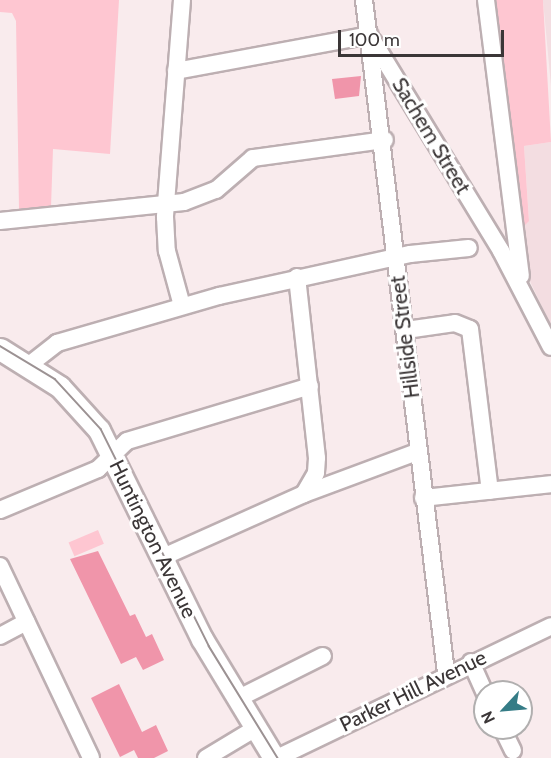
<!DOCTYPE html>
<style>
body{margin:0}
#map{position:relative;width:551px;height:758px;overflow:hidden;background:#f9ebed;font-family:Cabin,sans-serif}
div>[style]{position:absolute}
.built>*{inset:0;background:#f3dde1}
.green>*{inset:0;background:#fec6d1;transform-origin:0 0}
.building>*{inset:0;background:#f095aa}
.roads{filter:drop-shadow(2px 0 #bdafb2) drop-shadow(-2px 0 #bdafb2) drop-shadow(0 2px #bdafb2) drop-shadow(0 -2px #bdafb2)}
.minor>*{height:16px;margin:-8px;padding:0 8px;transform-origin:8px;border-radius:8px;background:#fff}
.major>*{height:21px;margin:-10.5px;padding:0 10.5px;transform-origin:10.5px;border-radius:10.5px;background:#fff}
.tram>*{height:1.5px;margin:-0.75px;padding:0 0.75px;transform-origin:0.75px;border-radius:0.75px;background:#9c9293}
span{translate:-50% -50%;white-space:nowrap;text-align:center;line-height:1.15;-webkit-text-stroke:6px #fff;paint-order:stroke}
.street-label{font-size:21px;color:#3b3637}
.north{position:absolute;left:473px;top:680px;width:60px;height:60px;box-sizing:border-box;background:#fff;border:2px solid #b1afaf;border-radius:50%;rotate:244deg;font-size:16px;font-weight:700;line-height:24px;text-align:center;color:#3b3637}
.north::after{content:'';display:block;margin:auto;width:21px;height:27px;background:#357c86;clip-path:polygon(50% 0,100% 100%,50% 72%,0 100%)}
.scale{position:absolute;left:338px;top:30px;width:166px;height:27px;box-sizing:border-box;border:3px solid #3b3637;border-top:0;padding-left:8px;font-size:18px;line-height:21px;white-space:nowrap;color:#3b3637;-webkit-text-stroke:4px #fff;paint-order:stroke}
</style>
<div id="map">
<div class="built">
<i style="clip-path:polygon(543px 0,551px 0,551px 86px)"></i>
<i style="clip-path:polygon(551px 142px,551px 326px,529px 279px,522px 228px,529px 220px,524px 146px)"></i>
</div>
<div class="green">
<i style="clip-path:polygon(0 0,119px 0,110px 154px,53px 149px,51px 207px,19px 209px,16px 21px,12px 13px,0 12px)"></i>
<i style="clip-path:polygon(494px 0,543px 0,551px 142px,524px 146px,529px 221px,522px 228px)"></i>
<i style="left:98px;top:530px;width:15px;height:32px;rotate:67deg"></i>
</div>
<div class="building">
<i style="clip-path:polygon(361px 76px,359px 96px,335px 99px,332px 79px)"></i>
<i style="clip-path:polygon(98px 551px,130px 616px,135px 614px,146px 637px,152px 634px,164px 660px,143px 670px,136px 657px,121px 664px,70px 559px)"></i>
<i style="clip-path:polygon(119px 684px,142px 732px,156px 725px,168px 751px,154px 758px,138px 758px,134px 750px,120px 757px,91px 698px)"></i>
</div>
<div class="roads">
<div class="minor">
<i style="left:182px;top:0;width:218px;rotate:94.5deg"></i>
<i style="left:165px;top:217px;width:34px;rotate:87deg"></i>
<i style="left:167px;top:251px;width:57px;rotate:74.7deg"></i>
<i style="left:364px;top:0;width:678px;rotate:83.05deg"></i>
<i style="left:486px;top:0;width:278px;rotate:82.8deg"></i>
<i style="left:373px;top:41px;width:246px;rotate:58.6deg"></i>
<i style="left:501px;top:251px;width:108px;rotate:62.5deg"></i>
<i style="left:176px;top:71px;width:197px;rotate:-10.5deg"></i>
<i style="left:0;top:221px;width:185px;rotate:-5.9deg"></i>
<i style="left:184px;top:202px;width:34px;rotate:-21deg"></i>
<i style="left:216px;top:190px;width:49px;rotate:-40.9deg"></i>
<i style="left:253px;top:158px;width:133px;rotate:-7.8deg"></i>
<i style="left:297px;top:277px;width:182px;rotate:83.7deg"></i>
<i style="left:317px;top:458px;width:15px;rotate:94deg"></i>
<i style="left:316px;top:473px;width:24px;rotate:120deg"></i>
<i style="left:406px;top:330px;width:49px;rotate:-8.1deg"></i>
<i style="left:455px;top:323px;width:16px;rotate:22deg"></i>
<i style="left:470px;top:329px;width:163px;rotate:83deg"></i>
<i style="left:29px;top:365px;width:36px;rotate:-38deg"></i>
<i style="left:57px;top:343px;width:169px;rotate:-16.2deg"></i>
<i style="left:219px;top:296px;width:196px;rotate:-12.4deg"></i>
<i style="left:410px;top:254px;width:59px;rotate:-5.8deg"></i>
<i style="left:423px;top:498px;width:129px;rotate:-6.2deg"></i>
<i style="left:0;top:510px;width:106px;rotate:-22.7deg"></i>
<i style="left:98px;top:469px;width:40px;rotate:-44deg"></i>
<i style="left:127px;top:441px;width:191px;rotate:-16.7deg"></i>
<i style="left:163px;top:557px;width:154px;rotate:-24.1deg"></i>
<i style="left:304px;top:494px;width:121px;rotate:-20.4deg"></i>
<i style="left:0;top:566px;width:212px;rotate:64.6deg"></i>
<i style="left:0;top:636px;width:30px;rotate:-28deg"></i>
<i style="left:471px;top:662px;width:34px;rotate:66deg"></i>
<i style="left:237px;top:699px;width:96px;rotate:-26.6deg"></i>
<i style="left:502px;top:728px;width:25px;rotate:64deg"></i>
<i style="left:206px;top:758px;width:58px;rotate:-31deg"></i>
<i style="left:277px;top:758px;width:304px;rotate:-25.7deg"></i>
</div>
<div class="major">
<i style="left:0;top:349px;width:71px;rotate:32.3deg"></i>
<i style="left:60px;top:387px;width:58px;rotate:47.8deg"></i>
<i style="left:99px;top:430px;width:233px;rotate:63.8deg"></i>
<i style="left:202px;top:639px;width:139px;rotate:58.8deg"></i>
</div>
</div>
<div class="tram">
<i style="left:0;top:346px;width:64px;rotate:31deg"></i>
<i style="left:55px;top:379px;width:68px;rotate:47.4deg"></i>
<i style="left:101px;top:429px;width:242px;rotate:63.5deg"></i>
<i style="left:209px;top:646px;width:132px;rotate:58.4deg"></i>
</div>
<div class="street-label">
<span style="left:431px;top:136px;rotate:59deg">Sachem Street</span>
<span style="left:405px;top:337px;rotate:-97deg">Hillside Street</span>
<span style="left:153px;top:539px;rotate:64deg">Huntington Avenue</span>
<span style="left:413px;top:691px;rotate:-26deg">Parker Hill Avenue</span>
</div>
<div class="north">N</div>
<div class="scale">100 m</div>
</div>
